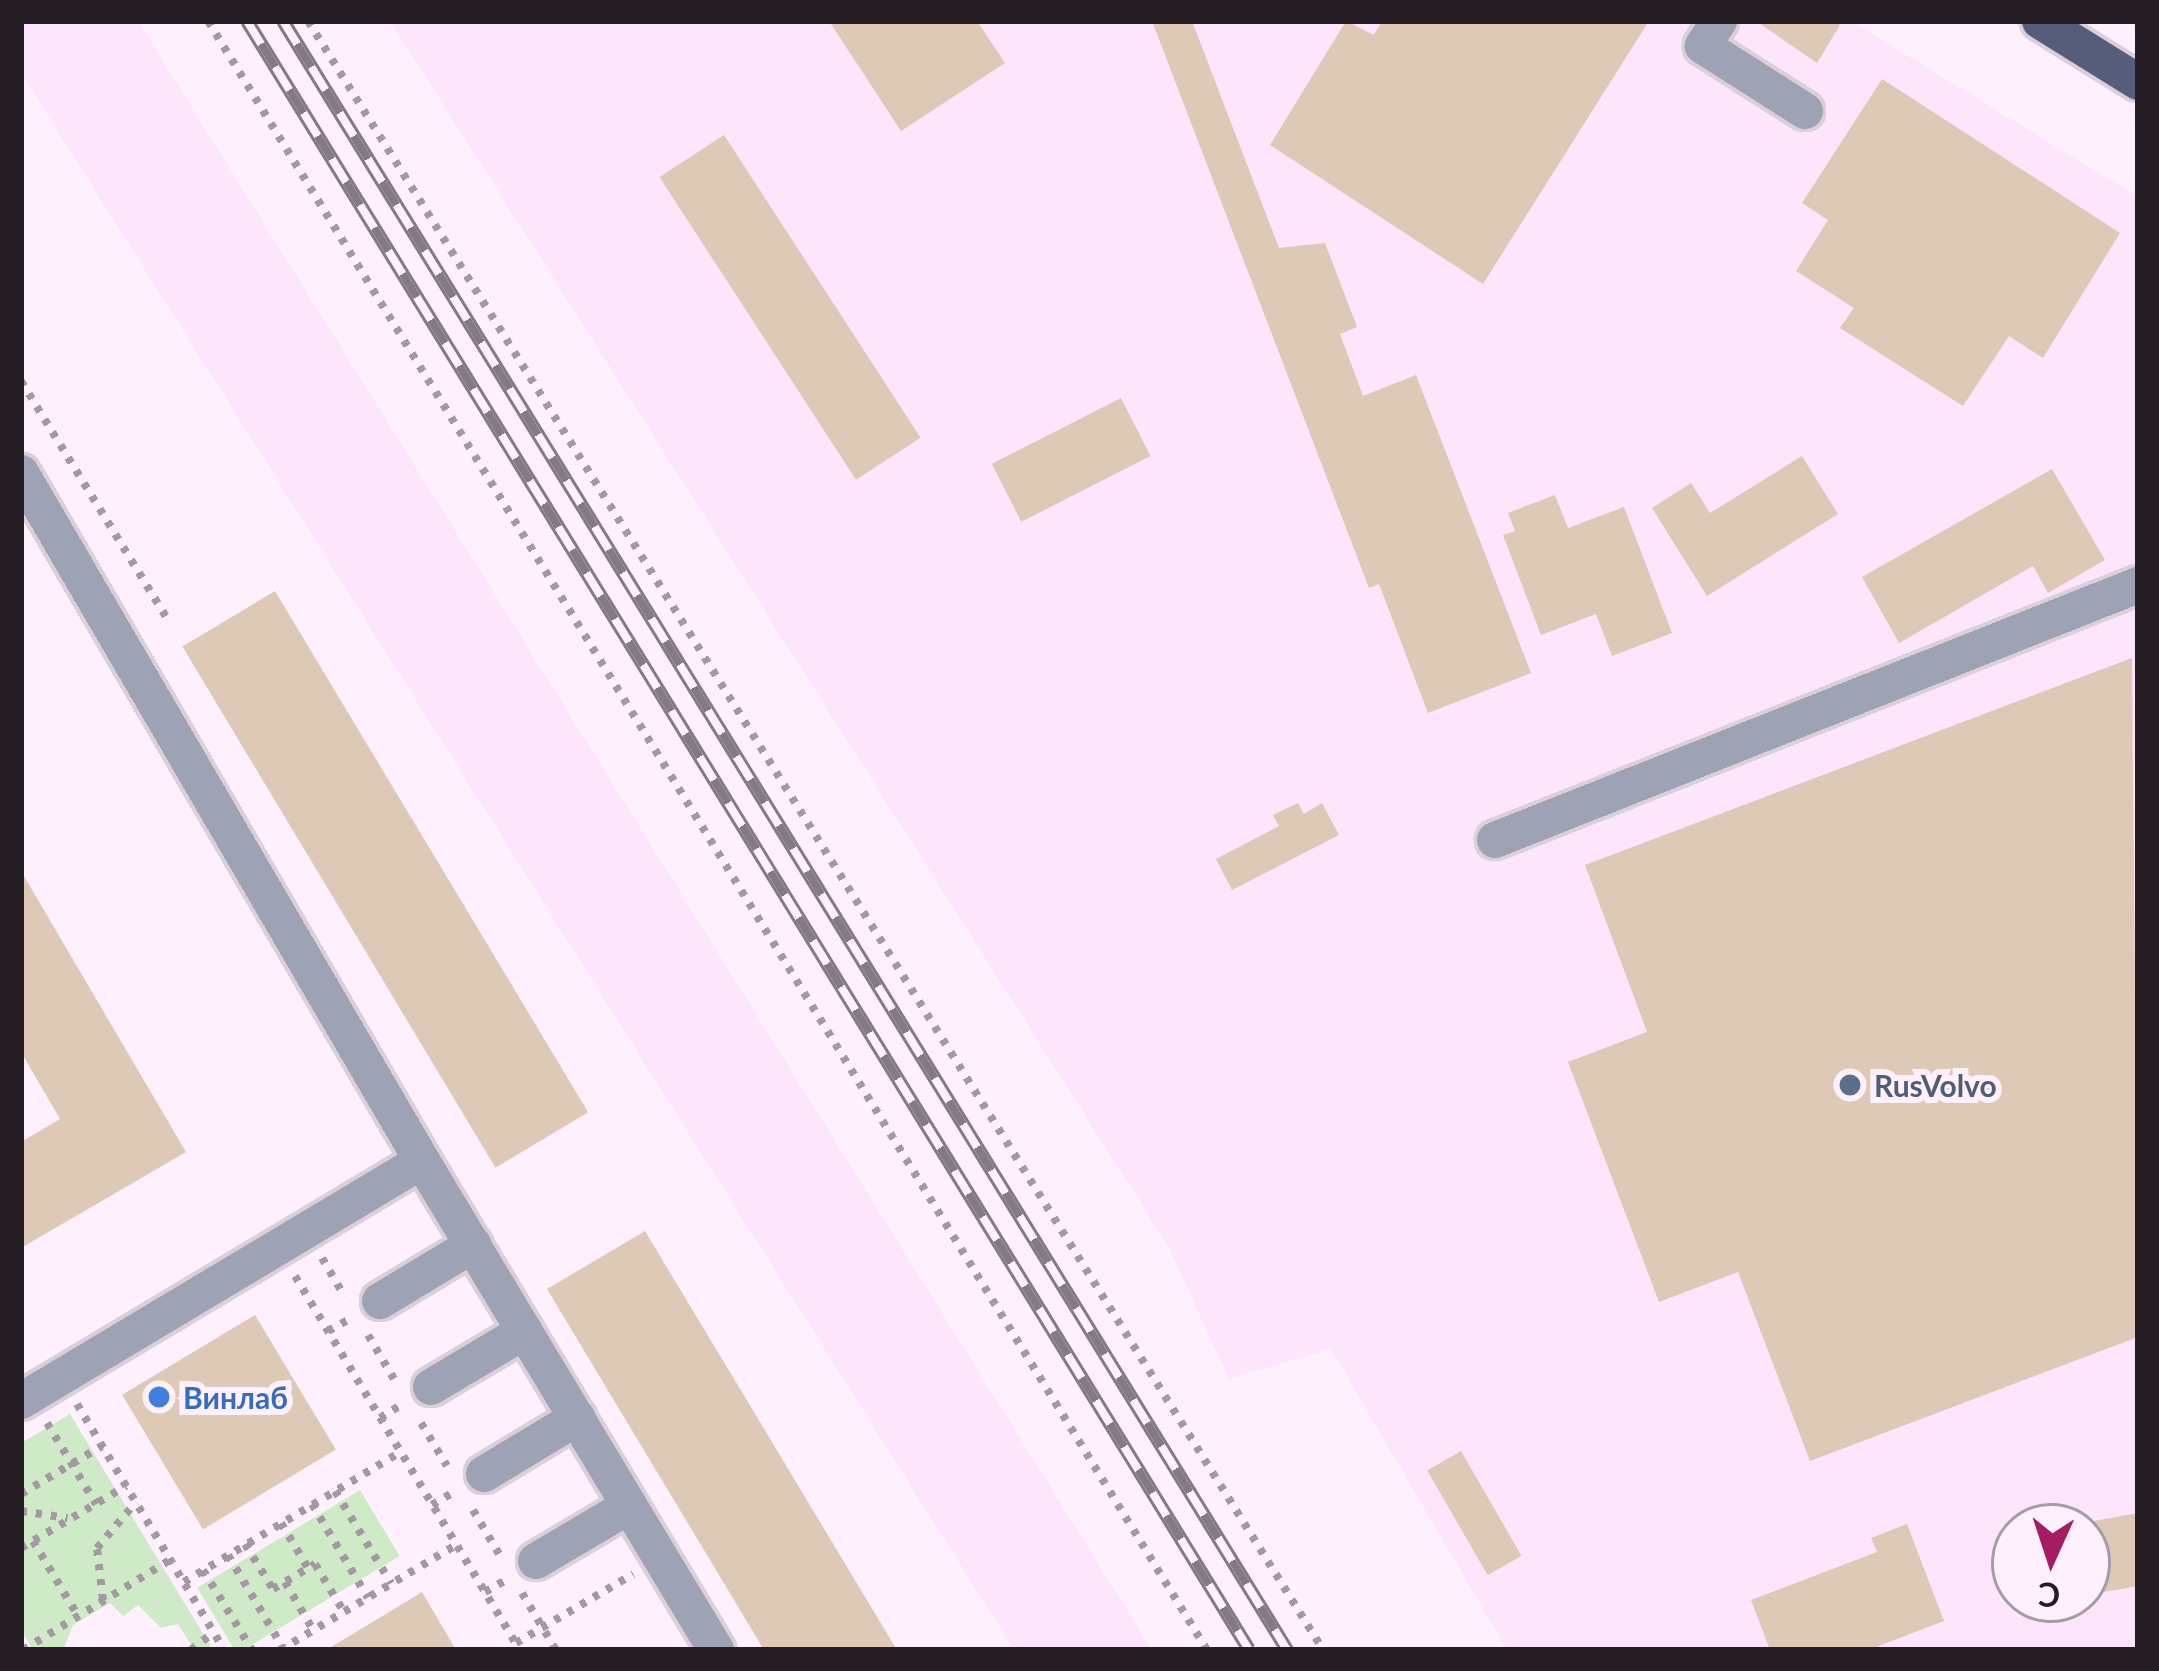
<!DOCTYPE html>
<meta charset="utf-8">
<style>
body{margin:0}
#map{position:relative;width:2159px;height:1671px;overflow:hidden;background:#fef1fd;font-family:Lato,sans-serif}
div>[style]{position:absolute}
.built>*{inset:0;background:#fde6fb}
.green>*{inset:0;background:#cfeac7;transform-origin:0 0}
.building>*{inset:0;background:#dec8b6;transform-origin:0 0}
.path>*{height:8px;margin-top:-4px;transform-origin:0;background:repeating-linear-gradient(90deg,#a499a3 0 6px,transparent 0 15px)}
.roads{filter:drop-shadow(3px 0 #dbcfda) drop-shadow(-3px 0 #dbcfda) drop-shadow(0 3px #dbcfda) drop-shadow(0 -3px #dbcfda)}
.minor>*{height:36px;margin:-18px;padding:0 18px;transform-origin:18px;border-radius:18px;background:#9da2b4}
.major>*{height:36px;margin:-18px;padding:0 18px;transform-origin:18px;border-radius:18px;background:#555d7b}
.rail>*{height:14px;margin-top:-7px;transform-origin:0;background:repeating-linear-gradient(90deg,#fef1fd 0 27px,#847a83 0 54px);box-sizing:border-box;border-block:3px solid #847a83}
.dots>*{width:33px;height:33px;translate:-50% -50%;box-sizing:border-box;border:6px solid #fef1fd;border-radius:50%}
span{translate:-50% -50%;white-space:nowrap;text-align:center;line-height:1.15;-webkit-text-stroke:12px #fef1fd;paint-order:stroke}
.service-label{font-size:30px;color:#4e5e75;font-weight:700}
.left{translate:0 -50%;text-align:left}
.shop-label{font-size:30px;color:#366cbe;font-weight:700}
.frame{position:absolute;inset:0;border:24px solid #251d24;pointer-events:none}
.north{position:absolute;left:1991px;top:1503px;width:120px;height:120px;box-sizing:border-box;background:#fef1fd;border:3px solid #a79ca6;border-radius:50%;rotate:183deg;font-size:33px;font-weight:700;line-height:48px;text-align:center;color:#251d24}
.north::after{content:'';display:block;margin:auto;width:42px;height:54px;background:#a51c64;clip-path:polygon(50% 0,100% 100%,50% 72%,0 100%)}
</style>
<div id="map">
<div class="built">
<i style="clip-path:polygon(21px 21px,138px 21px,1152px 1650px,1014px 1650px,21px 73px)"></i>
<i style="clip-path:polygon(evenodd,390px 21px,1851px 21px,2138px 197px,2138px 1650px,1507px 1650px,1331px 1349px,1229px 1379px,1168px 1246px,390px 21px,2015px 1527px,2087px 1527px,2087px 1599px,2015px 1599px,2015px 1527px)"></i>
</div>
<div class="green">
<i style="clip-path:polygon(70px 1414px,213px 1650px,194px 1650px,178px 1624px,161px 1628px,138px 1605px,123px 1616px,110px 1603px,73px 1625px,63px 1650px,33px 1650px,21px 1630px,21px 1443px)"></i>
<i style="left:360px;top:1490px;width:77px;height:190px;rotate:59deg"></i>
</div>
<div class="building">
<i style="clip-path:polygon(829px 21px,977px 21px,1005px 63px,901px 131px)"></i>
<i style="clip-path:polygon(1152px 21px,1192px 21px,1279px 248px,1325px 243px,1357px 327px,1340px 334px,1363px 396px,1416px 375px,1531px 673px,1428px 713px,1379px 584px,1369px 588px)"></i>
<i style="clip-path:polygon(1346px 21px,1374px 35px,1382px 21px,1649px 21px,1483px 284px,1270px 145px)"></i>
<i style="clip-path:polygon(1756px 21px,1834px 21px,1840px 25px,1817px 63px)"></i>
<i style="clip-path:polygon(1882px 79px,2120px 233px,2043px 358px,2009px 336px,1963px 406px,1840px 328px,1854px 308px,1796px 271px,1828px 220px,1802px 203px)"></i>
<i style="left:724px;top:135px;width:361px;height:77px;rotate:57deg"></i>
<i style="left:1121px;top:398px;width:65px;height:145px;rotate:63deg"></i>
<i style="clip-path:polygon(1802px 456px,1838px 514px,1707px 596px,1652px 508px,1691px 483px,1710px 513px)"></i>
<i style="clip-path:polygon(2052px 469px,2105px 560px,2048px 593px,2033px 566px,1899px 643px,1862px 577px)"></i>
<i style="clip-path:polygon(1555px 495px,1568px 528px,1624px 507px,1672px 633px,1612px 656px,1596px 614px,1541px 635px,1503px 535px,1515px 531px,1508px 513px)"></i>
<i style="left:275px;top:591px;width:608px;height:108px;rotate:59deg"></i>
<i style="clip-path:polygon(2132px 658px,2138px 1337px,1810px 1461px,1738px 1272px,1659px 1302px,1568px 1062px,1647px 1032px,1585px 865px)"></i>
<i style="clip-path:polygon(1298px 803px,1304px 814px,1322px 803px,1339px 835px,1232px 890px,1216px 859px,1279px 826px,1273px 815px)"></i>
<i style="clip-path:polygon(21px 871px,186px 1152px,21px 1248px,21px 1142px,60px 1119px,21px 1052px)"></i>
<i style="clip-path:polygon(645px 1231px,897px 1650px,764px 1650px,547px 1289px)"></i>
<i style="left:255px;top:1315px;width:157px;height:155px;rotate:59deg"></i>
<i style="left:1461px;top:1451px;width:121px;height:39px;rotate:60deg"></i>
<i style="clip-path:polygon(2138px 1513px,2138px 1586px,2087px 1595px,2087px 1527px,2071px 1525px)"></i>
<i style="clip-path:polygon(1907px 1524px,1944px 1621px,1868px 1650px,1770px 1650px,1751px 1600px,1877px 1552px,1871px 1538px)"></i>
<i style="clip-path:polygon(422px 1592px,456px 1650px,326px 1650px,366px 1626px)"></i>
</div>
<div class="path">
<i style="left:208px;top:21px;width:1911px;rotate:58.48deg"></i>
<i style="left:308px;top:21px;width:1919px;rotate:58.07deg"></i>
<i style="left:21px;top:381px;width:278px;rotate:58.4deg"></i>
<i style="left:322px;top:1258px;width:45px;rotate:59.5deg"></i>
<i style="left:295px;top:1276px;width:436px;rotate:59deg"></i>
<i style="left:328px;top:1331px;width:29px;rotate:-29deg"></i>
<i style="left:368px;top:1335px;width:51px;rotate:59.4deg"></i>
<i style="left:77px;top:1404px;width:287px;rotate:59.1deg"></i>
<i style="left:380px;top:1418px;width:28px;rotate:-32deg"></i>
<i style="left:47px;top:1423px;width:95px;rotate:58.8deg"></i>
<i style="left:421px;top:1423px;width:50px;rotate:58.8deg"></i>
<i style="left:335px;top:1491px;width:108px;rotate:58.7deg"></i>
<i style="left:21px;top:1494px;width:94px;rotate:-30.7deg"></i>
<i style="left:312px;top:1504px;width:109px;rotate:59.2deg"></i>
<i style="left:432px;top:1505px;width:29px;rotate:-31deg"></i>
<i style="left:473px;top:1510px;width:51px;rotate:59.4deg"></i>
<i style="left:21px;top:1511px;width:47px;rotate:8.7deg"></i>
<i style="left:281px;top:1523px;width:52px;rotate:59deg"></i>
<i style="left:33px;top:1541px;width:87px;rotate:59deg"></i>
<i style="left:245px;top:1544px;width:53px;rotate:58.1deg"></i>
<i style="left:273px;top:1589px;width:49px;rotate:-30.8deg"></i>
<i style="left:315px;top:1564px;width:56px;rotate:58.9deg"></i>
<i style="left:21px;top:1548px;width:122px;rotate:-30.6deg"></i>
<i style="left:228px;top:1555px;width:108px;rotate:59.4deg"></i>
<i style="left:203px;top:1570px;width:94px;rotate:58.5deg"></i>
<i style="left:184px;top:1582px;width:252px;rotate:-31deg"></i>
<i style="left:285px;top:1582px;width:56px;rotate:59.7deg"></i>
<i style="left:485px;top:1592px;width:28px;rotate:-30deg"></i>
<i style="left:522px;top:1593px;width:66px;rotate:59.2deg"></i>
<i style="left:103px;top:1600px;width:52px;rotate:-96.6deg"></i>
<i style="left:97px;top:1548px;width:60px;rotate:-49.7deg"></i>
<i style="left:516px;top:1643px;width:136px;rotate:-30.5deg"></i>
<i style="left:23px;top:1650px;width:172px;rotate:-31.5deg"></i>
<i style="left:191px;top:1650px;width:28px;rotate:-38deg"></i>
<i style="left:280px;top:1650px;width:205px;rotate:-30.8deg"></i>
</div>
<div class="roads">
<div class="minor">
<i style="left:1719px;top:21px;width:30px;rotate:123deg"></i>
<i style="left:1703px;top:46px;width:121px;rotate:32.5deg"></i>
<i style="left:21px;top:473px;width:796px;rotate:59.76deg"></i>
<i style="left:1495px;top:840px;width:692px;rotate:-21.63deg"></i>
<i style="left:380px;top:1301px;width:109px;rotate:-31.1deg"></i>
<i style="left:431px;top:1387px;width:109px;rotate:-30.8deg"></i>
<i style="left:21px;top:1401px;width:467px;rotate:-30.9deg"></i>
<i style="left:422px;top:1161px;width:571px;rotate:58.98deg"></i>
<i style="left:484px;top:1474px;width:109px;rotate:-31.1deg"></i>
<i style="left:536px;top:1561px;width:108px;rotate:-30.6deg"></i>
</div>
<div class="major">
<i style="left:2040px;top:21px;width:115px;rotate:31.9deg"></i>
</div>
</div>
<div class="rail">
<i style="left:247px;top:21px;width:1912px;rotate:58.4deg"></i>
<i style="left:283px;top:21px;width:1914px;rotate:58.35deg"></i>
</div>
<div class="dots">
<i style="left:1850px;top:1085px;background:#5c6f8a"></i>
<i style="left:159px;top:1397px;background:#3f7fe0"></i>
</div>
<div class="service-label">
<span class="left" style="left:1874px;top:1085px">RusVolvo</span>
</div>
<div class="shop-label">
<span class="left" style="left:183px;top:1397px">Винлаб</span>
</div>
<div class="frame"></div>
<div class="north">С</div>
</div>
